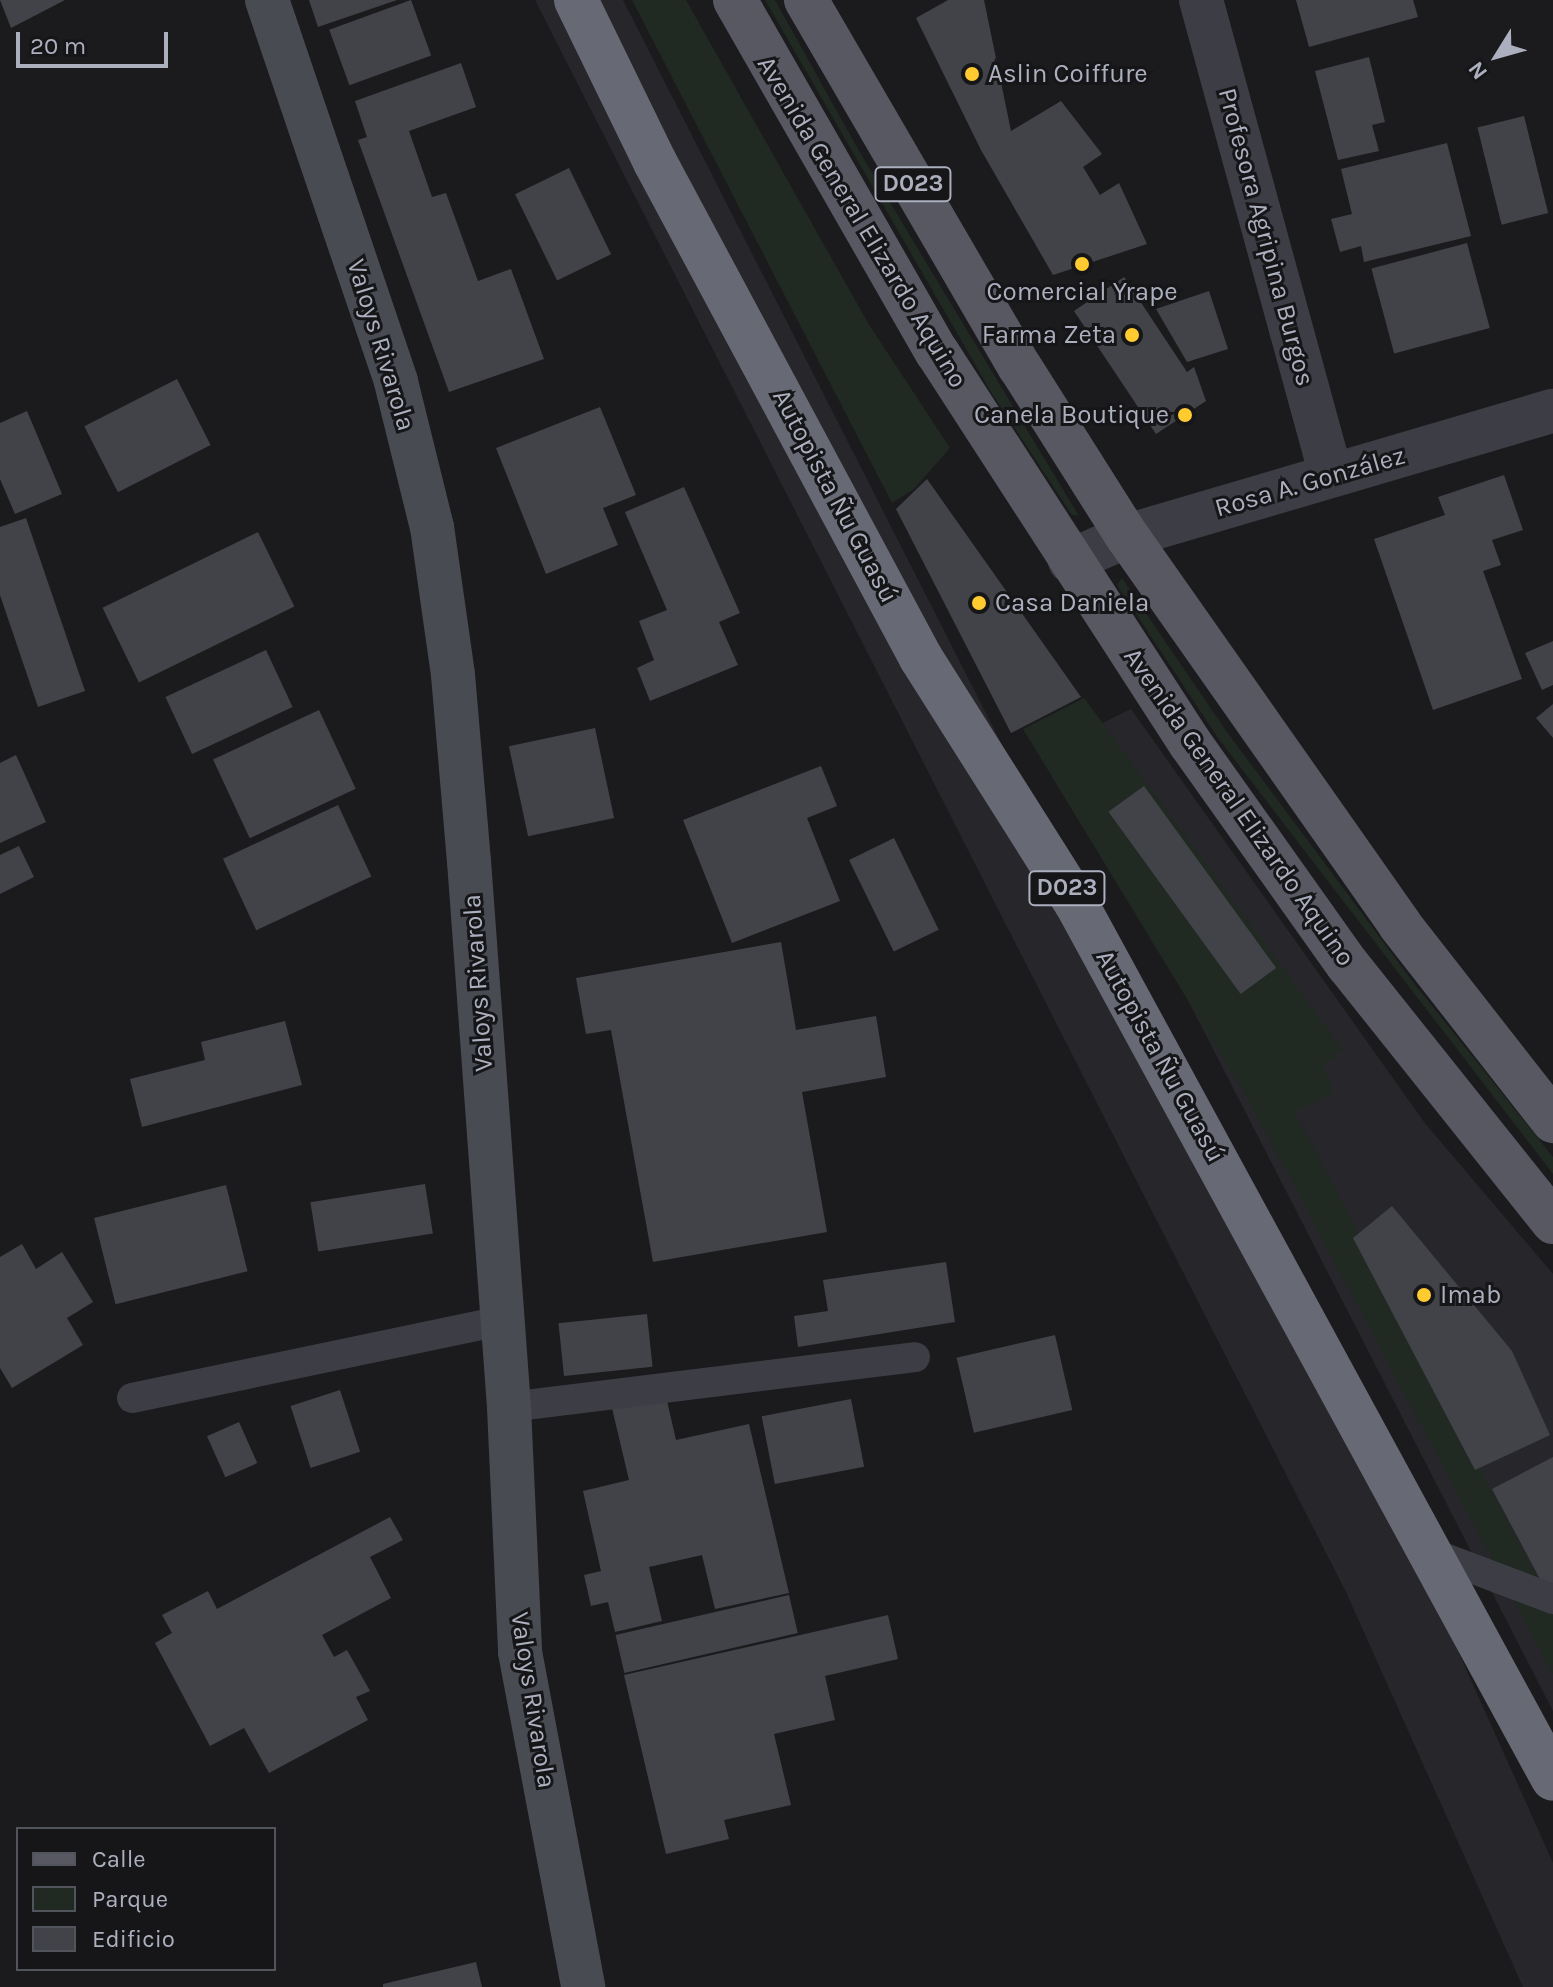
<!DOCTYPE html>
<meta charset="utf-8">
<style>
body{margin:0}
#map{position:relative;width:1553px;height:1987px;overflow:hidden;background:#1b1b1e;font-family:Karla,sans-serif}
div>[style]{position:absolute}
.built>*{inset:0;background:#27272b}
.green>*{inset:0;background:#202922}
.building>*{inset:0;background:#424348;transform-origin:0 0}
.lane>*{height:30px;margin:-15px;padding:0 15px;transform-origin:15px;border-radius:15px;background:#3d3e45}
.street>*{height:44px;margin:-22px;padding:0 22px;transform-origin:22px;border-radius:22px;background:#3d3e45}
.secondary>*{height:44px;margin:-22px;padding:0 22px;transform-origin:22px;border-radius:22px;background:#494b53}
.primary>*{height:44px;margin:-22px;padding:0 22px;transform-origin:22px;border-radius:22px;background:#575862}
.highway>*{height:44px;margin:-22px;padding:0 22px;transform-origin:22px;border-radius:22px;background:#676974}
.dots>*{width:22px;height:22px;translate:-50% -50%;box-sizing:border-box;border:4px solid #161619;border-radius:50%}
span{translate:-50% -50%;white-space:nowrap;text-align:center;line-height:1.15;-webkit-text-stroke:6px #161619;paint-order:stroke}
.shield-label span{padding:2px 6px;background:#161619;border:2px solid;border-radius:6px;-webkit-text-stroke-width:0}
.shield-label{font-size:24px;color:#acb0be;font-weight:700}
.poi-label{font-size:26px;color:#acb0be}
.left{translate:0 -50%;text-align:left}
.right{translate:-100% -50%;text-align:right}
.street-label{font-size:26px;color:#acb0be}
.legend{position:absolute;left:16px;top:1827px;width:260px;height:144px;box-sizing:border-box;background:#161619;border:2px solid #52545b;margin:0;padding:10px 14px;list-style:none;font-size:24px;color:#acb0be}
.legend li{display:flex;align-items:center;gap:16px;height:40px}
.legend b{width:40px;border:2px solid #52545b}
.north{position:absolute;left:1457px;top:16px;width:80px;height:80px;-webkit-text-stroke:6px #161619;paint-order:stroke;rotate:233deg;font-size:22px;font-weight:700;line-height:32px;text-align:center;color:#acb0be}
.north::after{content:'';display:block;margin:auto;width:28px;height:36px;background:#acb0be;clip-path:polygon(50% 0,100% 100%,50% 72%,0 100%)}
.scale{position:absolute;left:16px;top:32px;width:152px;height:36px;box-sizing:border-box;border:4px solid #acb0be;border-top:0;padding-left:10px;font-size:24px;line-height:28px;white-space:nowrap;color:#acb0be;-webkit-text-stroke:6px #161619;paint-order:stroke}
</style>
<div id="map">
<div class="built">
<i style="clip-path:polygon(535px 0,623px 0,1418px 1562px,1553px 1863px,1553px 1987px,1523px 1987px,1346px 1592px)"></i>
<i style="clip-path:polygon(1131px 709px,1424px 1122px,1553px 1274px,1553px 1711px,1057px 745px)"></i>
</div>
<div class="green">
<i style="clip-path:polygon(632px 0,686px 0,868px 323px,950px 448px,914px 489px,892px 503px)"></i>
<i style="clip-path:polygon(765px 0,775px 0,859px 151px,1079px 516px,1072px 515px,991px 392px)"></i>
<i style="clip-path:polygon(1122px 578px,1227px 732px,1413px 982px,1553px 1157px,1553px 1174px,1218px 738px,1117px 585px)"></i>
<i style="clip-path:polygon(1084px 698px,1343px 1050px,1323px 1066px,1334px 1092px,1295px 1112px,1553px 1608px,1553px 1674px,1249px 1101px,1023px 729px)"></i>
</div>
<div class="building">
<i style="clip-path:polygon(0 0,65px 0,11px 28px)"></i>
<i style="clip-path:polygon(309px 0,397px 0,318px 27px)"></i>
<i style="left:411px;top:0;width:59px;height:87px;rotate:70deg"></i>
<i style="clip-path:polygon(948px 0,984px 0,1011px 131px,1061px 101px,1102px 154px,1083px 167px,1100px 195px,1119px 183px,1147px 244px,1053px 275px,981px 150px,916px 18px)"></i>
<i style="clip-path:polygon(1296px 0,1413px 0,1418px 17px,1309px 47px)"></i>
<i style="clip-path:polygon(1369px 57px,1385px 122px,1372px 125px,1379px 151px,1338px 160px,1315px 71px)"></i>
<i style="clip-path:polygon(461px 63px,476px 107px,409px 131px,432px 197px,446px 193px,478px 281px,511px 269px,544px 359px,449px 392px,358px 140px,367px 137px,355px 101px)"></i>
<i style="left:1524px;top:116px;width:100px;height:48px;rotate:76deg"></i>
<i style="clip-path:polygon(1447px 143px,1471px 236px,1364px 262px,1361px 246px,1340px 252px,1331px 219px,1352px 214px,1341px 169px)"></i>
<i style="left:569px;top:168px;width:96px;height:60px;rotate:64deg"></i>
<i style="left:1467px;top:243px;width:88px;height:99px;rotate:75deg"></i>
<i style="clip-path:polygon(1124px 277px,1187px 372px,1194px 367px,1206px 401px,1156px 434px,1074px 311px)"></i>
<i style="clip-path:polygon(1209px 291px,1228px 349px,1187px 362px,1156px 309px)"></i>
<i style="left:177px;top:379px;width:74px;height:104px;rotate:63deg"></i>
<i style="clip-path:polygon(600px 407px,636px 495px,603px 508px,618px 545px,546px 574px,496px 448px)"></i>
<i style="clip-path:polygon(27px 411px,62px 494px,15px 514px,0 479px,0 423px)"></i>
<i style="clip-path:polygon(1504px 475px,1523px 530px,1492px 540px,1501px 565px,1483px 571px,1522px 679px,1433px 710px,1374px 539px,1445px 515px,1438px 497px)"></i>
<i style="clip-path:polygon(927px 479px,1081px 697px,1011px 733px,896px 509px)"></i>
<i style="clip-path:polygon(684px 487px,740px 613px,719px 622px,738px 665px,650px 701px,637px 668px,654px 660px,639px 621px,667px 610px,625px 512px)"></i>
<i style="clip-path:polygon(26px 518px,85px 691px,38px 707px,0 595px,0 527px)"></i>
<i style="left:258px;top:532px;width:83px;height:173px;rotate:64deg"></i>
<i style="clip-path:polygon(1553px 641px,1553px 685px,1542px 690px,1525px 653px)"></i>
<i style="left:266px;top:650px;width:63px;height:111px;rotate:65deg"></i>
<i style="clip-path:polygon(1553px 704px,1553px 738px,1536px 718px)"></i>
<i style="left:319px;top:710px;width:87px;height:117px;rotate:65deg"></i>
<i style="left:595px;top:728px;width:92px;height:88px;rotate:78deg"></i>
<i style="clip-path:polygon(16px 755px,46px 822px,0 843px,0 763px)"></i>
<i style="clip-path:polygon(821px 766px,837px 806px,807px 818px,840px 901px,732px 943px,683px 820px)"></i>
<i style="left:1144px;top:786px;width:225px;height:44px;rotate:54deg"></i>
<i style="left:338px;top:805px;width:79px;height:127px;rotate:65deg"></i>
<i style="left:894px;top:838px;width:102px;height:50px;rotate:64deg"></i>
<i style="clip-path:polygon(19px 846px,34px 877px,0 894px,0 855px)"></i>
<i style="clip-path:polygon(781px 942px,796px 1030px,876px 1016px,886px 1077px,802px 1092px,827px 1232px,653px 1262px,611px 1030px,586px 1034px,576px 978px)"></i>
<i style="clip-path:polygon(285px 1021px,302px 1085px,142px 1127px,130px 1079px,205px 1060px,201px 1042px)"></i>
<i style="left:425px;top:1184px;width:50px;height:116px;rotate:81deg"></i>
<i style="left:226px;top:1185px;width:89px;height:136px;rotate:76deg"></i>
<i style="clip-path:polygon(1392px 1206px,1512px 1351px,1550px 1435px,1475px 1470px,1353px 1238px)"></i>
<i style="clip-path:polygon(22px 1244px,36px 1269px,62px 1252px,93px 1302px,67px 1318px,83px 1345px,12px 1388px,0 1368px,0 1257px)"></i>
<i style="clip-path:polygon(946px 1262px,955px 1322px,798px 1347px,794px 1316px,828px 1311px,823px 1280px)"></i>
<i style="left:647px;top:1314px;width:53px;height:89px;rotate:84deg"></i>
<i style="left:1055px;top:1335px;width:77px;height:101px;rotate:77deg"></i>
<i style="left:340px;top:1390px;width:65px;height:52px;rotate:72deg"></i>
<i style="clip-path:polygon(665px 1392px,676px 1440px,749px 1424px,789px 1593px,715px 1609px,702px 1555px,649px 1567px,662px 1621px,615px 1632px,608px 1602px,591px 1606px,584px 1575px,601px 1571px,583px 1491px,629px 1480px,611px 1404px)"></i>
<i style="left:851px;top:1399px;width:69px;height:91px;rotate:79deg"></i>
<i style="left:239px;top:1422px;width:45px;height:35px;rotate:66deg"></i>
<i style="clip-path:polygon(1553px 1457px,1553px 1591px,1548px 1594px,1492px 1489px)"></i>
<i style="clip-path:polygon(390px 1517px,403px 1540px,370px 1557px,391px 1598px,322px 1635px,334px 1657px,347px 1650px,370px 1691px,356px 1697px,368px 1720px,269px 1773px,244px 1728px,210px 1746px,155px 1643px,172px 1633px,162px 1615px,208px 1591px,217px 1609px)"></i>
<i style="left:789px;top:1595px;width:39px;height:178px;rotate:77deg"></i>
<i style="clip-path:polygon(888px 1615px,898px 1659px,825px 1676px,835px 1720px,774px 1734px,791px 1805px,724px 1820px,729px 1839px,666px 1854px,624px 1675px)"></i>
<i style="clip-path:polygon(476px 1962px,482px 1987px,383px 1987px,383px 1984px)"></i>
</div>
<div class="lane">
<i style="left:132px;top:1398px;width:377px;rotate:-11.8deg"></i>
<i style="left:509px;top:1407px;width:409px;rotate:-7deg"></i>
<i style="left:1434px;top:1554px;width:127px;rotate:20.7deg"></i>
</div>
<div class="street">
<i style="left:1201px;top:0;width:492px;rotate:74.7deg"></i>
<i style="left:1070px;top:561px;width:62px;rotate:-23.7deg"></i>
<i style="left:1127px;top:536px;width:444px;rotate:-16.4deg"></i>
</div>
<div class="secondary">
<i style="left:267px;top:0;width:403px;rotate:71.3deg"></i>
<i style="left:396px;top:382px;width:149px;rotate:76.1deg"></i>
<i style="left:432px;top:527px;width:149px;rotate:81.9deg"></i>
<i style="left:453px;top:675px;width:187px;rotate:85.1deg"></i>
<i style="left:469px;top:861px;width:547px;rotate:85.81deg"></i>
<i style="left:509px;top:1407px;width:245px;rotate:87.4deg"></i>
<i style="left:520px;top:1652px;width:341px;rotate:79.3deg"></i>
</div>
<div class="primary">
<i style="left:735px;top:0;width:406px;rotate:60.2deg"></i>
<i style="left:937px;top:352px;width:466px;rotate:57.1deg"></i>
<i style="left:1190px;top:743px;width:272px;rotate:54.6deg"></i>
<i style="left:1348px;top:965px;width:329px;rotate:51.4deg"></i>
<i style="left:806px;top:0;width:425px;rotate:59.8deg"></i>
<i style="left:1020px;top:367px;width:200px;rotate:57.7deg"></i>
<i style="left:1127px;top:536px;width:475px;rotate:54.9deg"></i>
<i style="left:1400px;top:925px;width:249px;rotate:52deg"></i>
</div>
<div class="highway">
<i style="left:576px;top:0;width:180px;rotate:64deg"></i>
<i style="left:655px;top:162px;width:563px;rotate:61.8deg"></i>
<i style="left:921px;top:658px;width:290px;rotate:57.7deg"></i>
<i style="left:1076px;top:903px;width:997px;rotate:61.43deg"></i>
</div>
<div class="dots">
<i style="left:972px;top:74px;background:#ffcb31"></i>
<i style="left:1082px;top:264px;background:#ffcb31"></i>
<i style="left:1132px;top:335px;background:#ffcb31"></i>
<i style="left:1185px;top:415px;background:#ffcb31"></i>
<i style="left:979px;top:603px;background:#ffcb31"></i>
<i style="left:1424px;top:1295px;background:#ffcb31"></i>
</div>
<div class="shield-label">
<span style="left:913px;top:184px">D023</span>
<span style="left:1067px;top:888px">D023</span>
</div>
<div class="poi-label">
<span class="left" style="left:988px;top:74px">Aslin Coiffure</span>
<span style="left:1082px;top:292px">Comercial Yrape</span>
<span class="right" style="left:1116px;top:335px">Farma Zeta</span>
<span class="right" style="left:1169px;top:415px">Canela Boutique</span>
<span class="left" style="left:995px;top:603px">Casa Daniela</span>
<span class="left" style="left:1440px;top:1295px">Imab</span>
</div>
<div class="street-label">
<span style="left:862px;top:222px;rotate:59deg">Avenida General Elizardo Aquino</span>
<span style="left:1266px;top:237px;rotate:75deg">Profesora Agripina Burgos</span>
<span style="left:381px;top:345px;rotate:73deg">Valoys Rivarola</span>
<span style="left:1310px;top:482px;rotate:-16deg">Rosa A. González</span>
<span style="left:835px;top:496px;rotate:62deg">Autopista Ñu Guasú</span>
<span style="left:1239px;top:807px;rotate:55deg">Avenida General Elizardo Aquino</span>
<span style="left:478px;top:983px;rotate:-94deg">Valoys Rivarola</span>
<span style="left:1160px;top:1056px;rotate:61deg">Autopista Ñu Guasú</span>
<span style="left:533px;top:1700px;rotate:81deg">Valoys Rivarola</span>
</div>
<ul class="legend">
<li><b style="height:10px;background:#575862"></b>Calle</li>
<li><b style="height:22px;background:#202922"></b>Parque</li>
<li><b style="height:22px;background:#424348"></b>Edificio</li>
</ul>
<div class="north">N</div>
<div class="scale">20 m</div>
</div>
